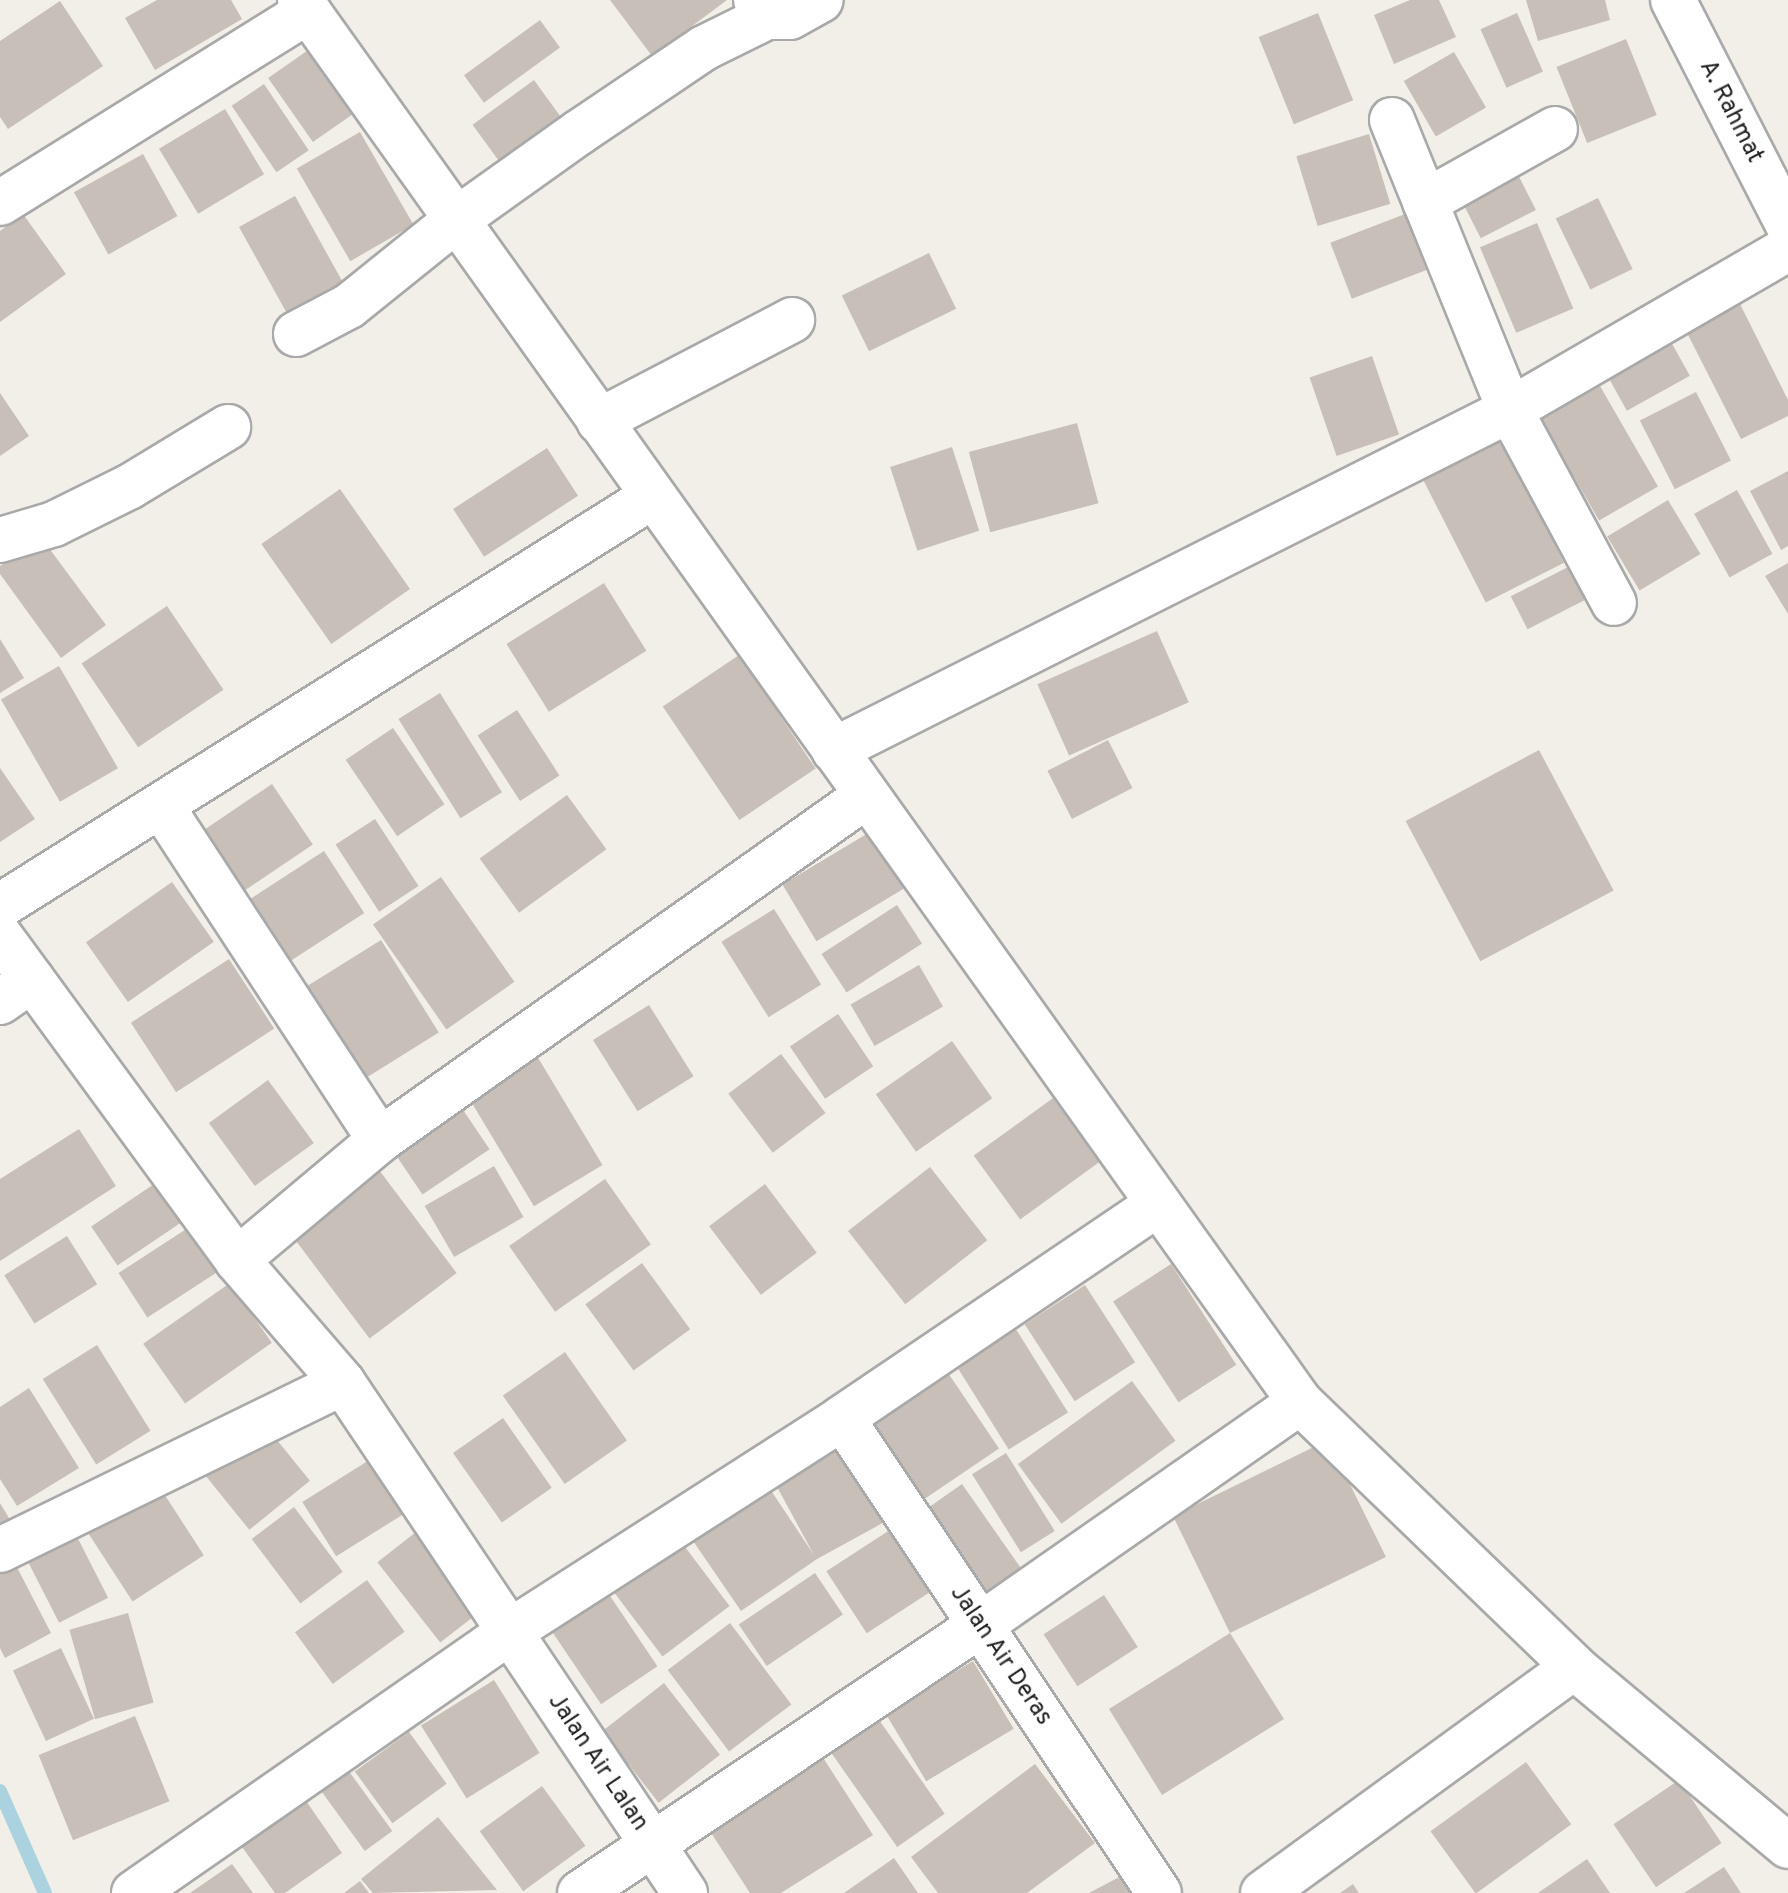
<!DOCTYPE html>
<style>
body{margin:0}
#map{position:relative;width:1788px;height:1893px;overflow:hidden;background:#f2efe9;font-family:Overpass,sans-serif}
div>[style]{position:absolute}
.stream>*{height:14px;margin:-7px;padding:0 7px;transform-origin:7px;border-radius:7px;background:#aad3df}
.building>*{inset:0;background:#c7bfb8;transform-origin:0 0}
.roads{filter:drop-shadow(2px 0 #a9a9a9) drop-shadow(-2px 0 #a9a9a9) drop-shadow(0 2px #a9a9a9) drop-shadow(0 -2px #a9a9a9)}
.minor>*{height:44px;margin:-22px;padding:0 22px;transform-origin:22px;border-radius:22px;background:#fff}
span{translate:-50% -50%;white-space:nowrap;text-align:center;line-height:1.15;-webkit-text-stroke:6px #fff;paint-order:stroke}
.street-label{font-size:24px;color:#222}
</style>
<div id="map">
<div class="stream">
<i style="left:0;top:1791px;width:111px;rotate:66.2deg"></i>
</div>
<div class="building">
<i style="clip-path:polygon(157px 0,231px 0,242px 19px,155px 70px,125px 18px)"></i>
<i style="clip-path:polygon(610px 0,727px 0,652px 56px)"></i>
<i style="clip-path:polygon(1410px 0,1439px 0,1456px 37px,1394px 64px,1374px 15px)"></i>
<i style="clip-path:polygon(1526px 0,1605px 0,1610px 20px,1538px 41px)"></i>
<i style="clip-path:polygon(60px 1px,103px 66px,8px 129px,0 117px,0 41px)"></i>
<i style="left:1318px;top:13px;width:94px;height:64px;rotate:68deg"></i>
<i style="left:1517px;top:13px;width:64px;height:40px;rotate:66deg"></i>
<i style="left:540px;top:20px;width:34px;height:94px;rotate:54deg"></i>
<i style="left:1626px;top:39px;width:82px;height:75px;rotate:68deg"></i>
<i style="left:314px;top:46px;width:78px;height:56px;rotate:55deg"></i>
<i style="left:1454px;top:52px;width:64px;height:58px;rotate:60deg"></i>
<i style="left:534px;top:80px;width:54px;height:76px;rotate:54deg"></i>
<i style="left:264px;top:84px;width:80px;height:39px;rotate:56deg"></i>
<i style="left:225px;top:109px;width:76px;height:77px;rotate:59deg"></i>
<i style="left:360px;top:132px;width:107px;height:73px;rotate:60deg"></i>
<i style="left:1369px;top:134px;width:73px;height:76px;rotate:73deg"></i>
<i style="left:143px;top:154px;width:71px;height:79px;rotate:61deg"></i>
<i style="left:1511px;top:161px;width:55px;height:62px;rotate:63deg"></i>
<i style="left:295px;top:196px;width:115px;height:64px;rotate:61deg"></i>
<i style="left:1598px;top:198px;width:79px;height:47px;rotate:64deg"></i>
<i style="clip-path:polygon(23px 214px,66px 274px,0 322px,0 231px)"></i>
<i style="left:1405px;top:214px;width:60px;height:80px;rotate:69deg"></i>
<i style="left:1537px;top:223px;width:93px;height:62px;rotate:67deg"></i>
<i style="left:929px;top:253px;width:62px;height:97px;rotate:64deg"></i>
<i style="clip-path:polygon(1737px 298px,1788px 400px,1788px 416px,1741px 439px,1683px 325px)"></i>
<i style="left:1670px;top:340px;width:41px;height:72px;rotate:61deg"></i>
<i style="left:1372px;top:356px;width:83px;height:66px;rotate:71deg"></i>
<i style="left:1589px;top:367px;width:138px;height:68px;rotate:60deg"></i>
<i style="left:1696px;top:392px;width:77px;height:63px;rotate:63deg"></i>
<i style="clip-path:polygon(0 393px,29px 436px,0 456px)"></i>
<i style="left:1077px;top:423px;width:83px;height:112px;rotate:75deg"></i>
<i style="left:1496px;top:429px;width:150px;height:88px;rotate:63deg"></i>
<i style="left:952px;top:447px;width:88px;height:65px;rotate:72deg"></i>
<i style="left:547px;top:448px;width:57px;height:112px;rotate:57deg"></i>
<i style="clip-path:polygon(1788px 471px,1788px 546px,1781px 550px,1750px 491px)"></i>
<i style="left:340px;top:489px;width:122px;height:96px;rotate:55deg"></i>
<i style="left:1737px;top:490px;width:73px;height:49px;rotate:61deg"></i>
<i style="left:1668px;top:500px;width:63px;height:71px;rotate:59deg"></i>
<i style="clip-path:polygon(40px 536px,106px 625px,61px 658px,0 574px,0 566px)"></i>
<i style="clip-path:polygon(1788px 563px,1788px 614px,1765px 576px)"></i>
<i style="left:1574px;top:564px;width:37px;height:71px;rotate:63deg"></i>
<i style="left:604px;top:583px;width:80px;height:115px;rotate:58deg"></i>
<i style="left:167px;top:606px;width:101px;height:103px;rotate:56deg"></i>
<i style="left:1157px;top:631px;width:78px;height:131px;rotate:66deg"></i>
<i style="clip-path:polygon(0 639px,24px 678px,0 693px)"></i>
<i style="left:739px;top:655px;width:137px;height:92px;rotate:56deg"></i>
<i style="left:59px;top:666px;width:118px;height:67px;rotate:60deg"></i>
<i style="left:440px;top:693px;width:117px;height:49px;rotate:58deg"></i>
<i style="left:517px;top:710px;width:78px;height:47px;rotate:57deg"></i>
<i style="left:393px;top:728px;width:92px;height:57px;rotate:56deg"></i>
<i style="left:1108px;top:740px;width:54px;height:68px;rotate:63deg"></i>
<i style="left:1539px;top:750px;width:159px;height:151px;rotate:62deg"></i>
<i style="clip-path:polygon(0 768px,35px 819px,0 842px)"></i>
<i style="left:272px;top:784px;width:73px;height:92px;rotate:56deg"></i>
<i style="left:567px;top:795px;width:67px;height:108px;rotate:54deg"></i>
<i style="left:375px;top:819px;width:80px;height:47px;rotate:57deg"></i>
<i style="left:875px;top:829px;width:66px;height:108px;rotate:59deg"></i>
<i style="left:324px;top:851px;width:74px;height:105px;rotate:57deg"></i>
<i style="left:441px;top:877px;width:128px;height:83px;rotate:55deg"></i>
<i style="left:172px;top:882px;width:73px;height:105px;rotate:55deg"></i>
<i style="left:897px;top:905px;width:46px;height:90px;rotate:57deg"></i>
<i style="left:774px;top:909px;width:89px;height:62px;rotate:58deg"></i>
<i style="left:381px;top:940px;width:109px;height:103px;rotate:58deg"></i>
<i style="left:229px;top:959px;width:83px;height:117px;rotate:57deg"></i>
<i style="left:919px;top:965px;width:48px;height:79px;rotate:60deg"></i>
<i style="left:649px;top:1005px;width:84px;height:66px;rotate:58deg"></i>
<i style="left:838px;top:1014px;width:63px;height:58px;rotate:56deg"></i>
<i style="left:952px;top:1041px;width:70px;height:93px;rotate:55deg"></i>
<i style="left:534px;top:1051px;width:133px;height:80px;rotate:59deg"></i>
<i style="left:781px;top:1054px;width:74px;height:66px;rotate:53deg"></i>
<i style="left:268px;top:1080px;width:78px;height:73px;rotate:54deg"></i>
<i style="left:451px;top:1092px;width:69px;height:81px;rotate:56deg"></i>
<i style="left:1053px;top:1098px;width:79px;height:98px;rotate:54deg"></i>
<i style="clip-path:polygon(79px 1129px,116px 1186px,0 1261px,0 1179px)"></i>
<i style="left:376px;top:1166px;width:134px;height:109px;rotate:53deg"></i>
<i style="left:494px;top:1166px;width:59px;height:80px;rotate:60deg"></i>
<i style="left:930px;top:1167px;width:93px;height:104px;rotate:52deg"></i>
<i style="left:605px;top:1179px;width:80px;height:117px;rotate:55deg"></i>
<i style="left:160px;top:1180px;width:47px;height:83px;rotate:56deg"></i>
<i style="left:765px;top:1184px;width:86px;height:70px;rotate:53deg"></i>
<i style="left:194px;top:1224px;width:53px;height:90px;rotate:57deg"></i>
<i style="left:67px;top:1236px;width:57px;height:74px;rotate:58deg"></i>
<i style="left:642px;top:1263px;width:82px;height:70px;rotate:54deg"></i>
<i style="left:1171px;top:1264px;width:120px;height:69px;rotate:57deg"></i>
<i style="left:230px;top:1283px;width:73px;height:106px;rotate:55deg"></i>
<i style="left:1085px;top:1285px;width:92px;height:72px;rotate:57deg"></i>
<i style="left:1014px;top:1326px;width:102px;height:70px;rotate:58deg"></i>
<i style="left:97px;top:1345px;width:101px;height:64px;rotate:58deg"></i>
<i style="left:565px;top:1352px;width:108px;height:76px;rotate:55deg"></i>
<i style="left:942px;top:1364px;width:102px;height:103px;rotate:56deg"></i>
<i style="left:1132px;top:1381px;width:74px;height:141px;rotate:54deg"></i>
<i style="clip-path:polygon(29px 1388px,79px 1468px,17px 1506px,0 1479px,0 1407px)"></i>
<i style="left:503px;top:1418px;width:85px;height:61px;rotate:55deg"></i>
<i style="left:264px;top:1424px;width:73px;height:78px;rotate:51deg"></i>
<i style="clip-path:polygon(1328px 1440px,1386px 1557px,1230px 1633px,1284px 1719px,1162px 1795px,1109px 1709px,1230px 1633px,1173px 1516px)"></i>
<i style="clip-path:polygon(849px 1444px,890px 1519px,817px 1559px,741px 1611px,691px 1538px,768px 1486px,814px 1555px,776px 1485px)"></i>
<i style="left:1006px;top:1453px;width:92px;height:40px;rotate:58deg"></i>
<i style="left:371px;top:1459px;width:64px;height:81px;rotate:58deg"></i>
<i style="left:157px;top:1483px;width:86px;height:85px;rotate:57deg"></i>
<i style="left:962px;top:1484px;width:117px;height:47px;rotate:55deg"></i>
<i style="clip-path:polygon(0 1503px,18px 1533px,0 1544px)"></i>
<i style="left:294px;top:1507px;width:81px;height:53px;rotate:53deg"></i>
<i style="left:70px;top:1523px;width:84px;height:55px;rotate:63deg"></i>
<i style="left:896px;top:1526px;width:74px;height:83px;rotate:57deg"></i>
<i style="left:673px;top:1531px;width:94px;height:84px;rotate:53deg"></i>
<i style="left:416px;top:1532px;width:102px;height:49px;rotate:52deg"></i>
<i style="clip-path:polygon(7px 1548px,51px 1633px,5px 1658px,0 1648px,0 1552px)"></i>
<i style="left:815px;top:1573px;width:50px;height:92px;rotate:56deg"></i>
<i style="left:367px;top:1580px;width:64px;height:89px;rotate:54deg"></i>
<i style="left:606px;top:1590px;width:92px;height:68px;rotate:56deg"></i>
<i style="left:1104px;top:1595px;width:62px;height:72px;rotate:57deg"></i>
<i style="left:128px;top:1613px;width:93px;height:61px;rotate:74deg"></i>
<i style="left:730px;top:1623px;width:102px;height:78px;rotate:53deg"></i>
<i style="left:61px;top:1648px;width:78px;height:53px;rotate:65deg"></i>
<i style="left:973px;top:1661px;width:79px;height:102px;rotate:59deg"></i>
<i style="left:494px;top:1680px;width:86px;height:86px;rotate:58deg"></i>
<i style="left:664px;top:1683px;width:91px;height:78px;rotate:52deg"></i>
<i style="left:135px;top:1716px;width:92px;height:104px;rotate:68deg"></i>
<i style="left:877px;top:1717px;width:118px;height:58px;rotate:55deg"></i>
<i style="left:409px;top:1732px;width:64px;height:67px;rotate:54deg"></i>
<i style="clip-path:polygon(820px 1753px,873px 1835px,781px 1893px,750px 1893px,706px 1825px)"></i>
<i style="left:340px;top:1759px;width:89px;height:34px;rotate:54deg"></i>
<i style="left:1526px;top:1762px;width:77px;height:118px;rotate:54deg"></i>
<i style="clip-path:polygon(1035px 1764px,1095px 1843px,1027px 1893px,938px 1893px,911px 1857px)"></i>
<i style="left:1679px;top:1780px;width:76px;height:79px;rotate:56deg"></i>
<i style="left:542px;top:1786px;width:74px;height:77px;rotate:54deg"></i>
<i style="clip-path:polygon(300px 1792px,342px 1853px,285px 1893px,275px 1893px,235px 1837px)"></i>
<i style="clip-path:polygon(438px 1817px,497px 1890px,373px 1893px,361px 1879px)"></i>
<i style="clip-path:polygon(894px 1858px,918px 1893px,844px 1893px)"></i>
<i style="clip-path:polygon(1587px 1859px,1610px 1893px,1538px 1893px)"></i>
<i style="clip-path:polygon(232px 1864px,253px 1893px,190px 1893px)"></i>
<i style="clip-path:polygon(1724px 1867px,1741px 1893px,1684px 1893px)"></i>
<i style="clip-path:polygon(1123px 1875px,1133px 1893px,1089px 1893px)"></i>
<i style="clip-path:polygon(360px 1881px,369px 1893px,344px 1893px)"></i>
<i style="clip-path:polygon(1353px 1884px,1359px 1893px,1340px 1893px)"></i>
</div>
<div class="roads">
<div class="minor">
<i style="left:300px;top:0;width:1722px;rotate:54.5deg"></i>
<i style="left:1300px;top:1402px;width:381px;rotate:44deg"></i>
<i style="left:1574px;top:1667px;width:279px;rotate:39.9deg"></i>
<i style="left:1673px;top:0;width:253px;rotate:62.9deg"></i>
<i style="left:767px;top:17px;width:23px"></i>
<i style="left:790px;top:17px;width:35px;rotate:-29deg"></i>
<i style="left:1392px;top:120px;width:313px;rotate:67.9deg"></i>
<i style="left:1510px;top:410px;width:219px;rotate:61.7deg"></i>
<i style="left:1425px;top:202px;width:149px;rotate:-29.3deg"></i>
<i style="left:0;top:203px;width:363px;rotate:-31.9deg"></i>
<i style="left:296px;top:334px;width:60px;rotate:-27.8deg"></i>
<i style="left:349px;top:306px;width:137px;rotate:-38.8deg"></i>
<i style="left:456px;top:220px;width:150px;rotate:-35.5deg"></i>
<i style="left:578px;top:133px;width:152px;rotate:-34deg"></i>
<i style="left:704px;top:48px;width:70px;rotate:-26.2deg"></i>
<i style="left:767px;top:17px;width:20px;rotate:-123deg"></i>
<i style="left:599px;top:421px;width:218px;rotate:-27.6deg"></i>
<i style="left:0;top:540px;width:56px;rotate:-16.5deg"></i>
<i style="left:54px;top:524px;width:84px;rotate:-26.3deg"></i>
<i style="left:129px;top:487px;width:116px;rotate:-31.2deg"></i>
<i style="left:834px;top:750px;width:757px;rotate:-26.7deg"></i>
<i style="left:1510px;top:410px;width:321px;rotate:-30.1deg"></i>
<i style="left:162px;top:807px;width:398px;rotate:56.8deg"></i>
<i style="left:0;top:906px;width:771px;rotate:-32.12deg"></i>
<i style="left:0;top:936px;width:401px;rotate:53.8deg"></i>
<i style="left:237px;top:1260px;width:162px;rotate:49.2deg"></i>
<i style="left:343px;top:1383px;width:614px;rotate:56.15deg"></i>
<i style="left:0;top:1002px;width:39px;rotate:-35deg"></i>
<i style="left:237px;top:1260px;width:187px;rotate:-40deg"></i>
<i style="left:380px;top:1140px;width:595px;rotate:-35.29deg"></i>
<i style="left:842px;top:1418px;width:571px;rotate:56.28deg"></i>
<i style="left:0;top:1550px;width:381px;rotate:-26deg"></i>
<i style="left:134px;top:1893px;width:457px;rotate:-34.8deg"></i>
<i style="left:509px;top:1632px;width:396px;rotate:-32.7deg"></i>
<i style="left:842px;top:1418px;width:380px;rotate:-34.1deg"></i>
<i style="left:580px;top:1893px;width:480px;rotate:-33.8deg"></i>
<i style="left:979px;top:1626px;width:391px;rotate:-34.9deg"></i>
<i style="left:1263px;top:1893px;width:384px;rotate:-36deg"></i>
</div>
</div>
<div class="street-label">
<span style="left:1730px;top:112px;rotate:63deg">A. Rahmat</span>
<span style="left:1000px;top:1656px;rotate:56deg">Jalan Air Deras</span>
<span style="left:597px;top:1763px;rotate:56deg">Jalan Air Lalan</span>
</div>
</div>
